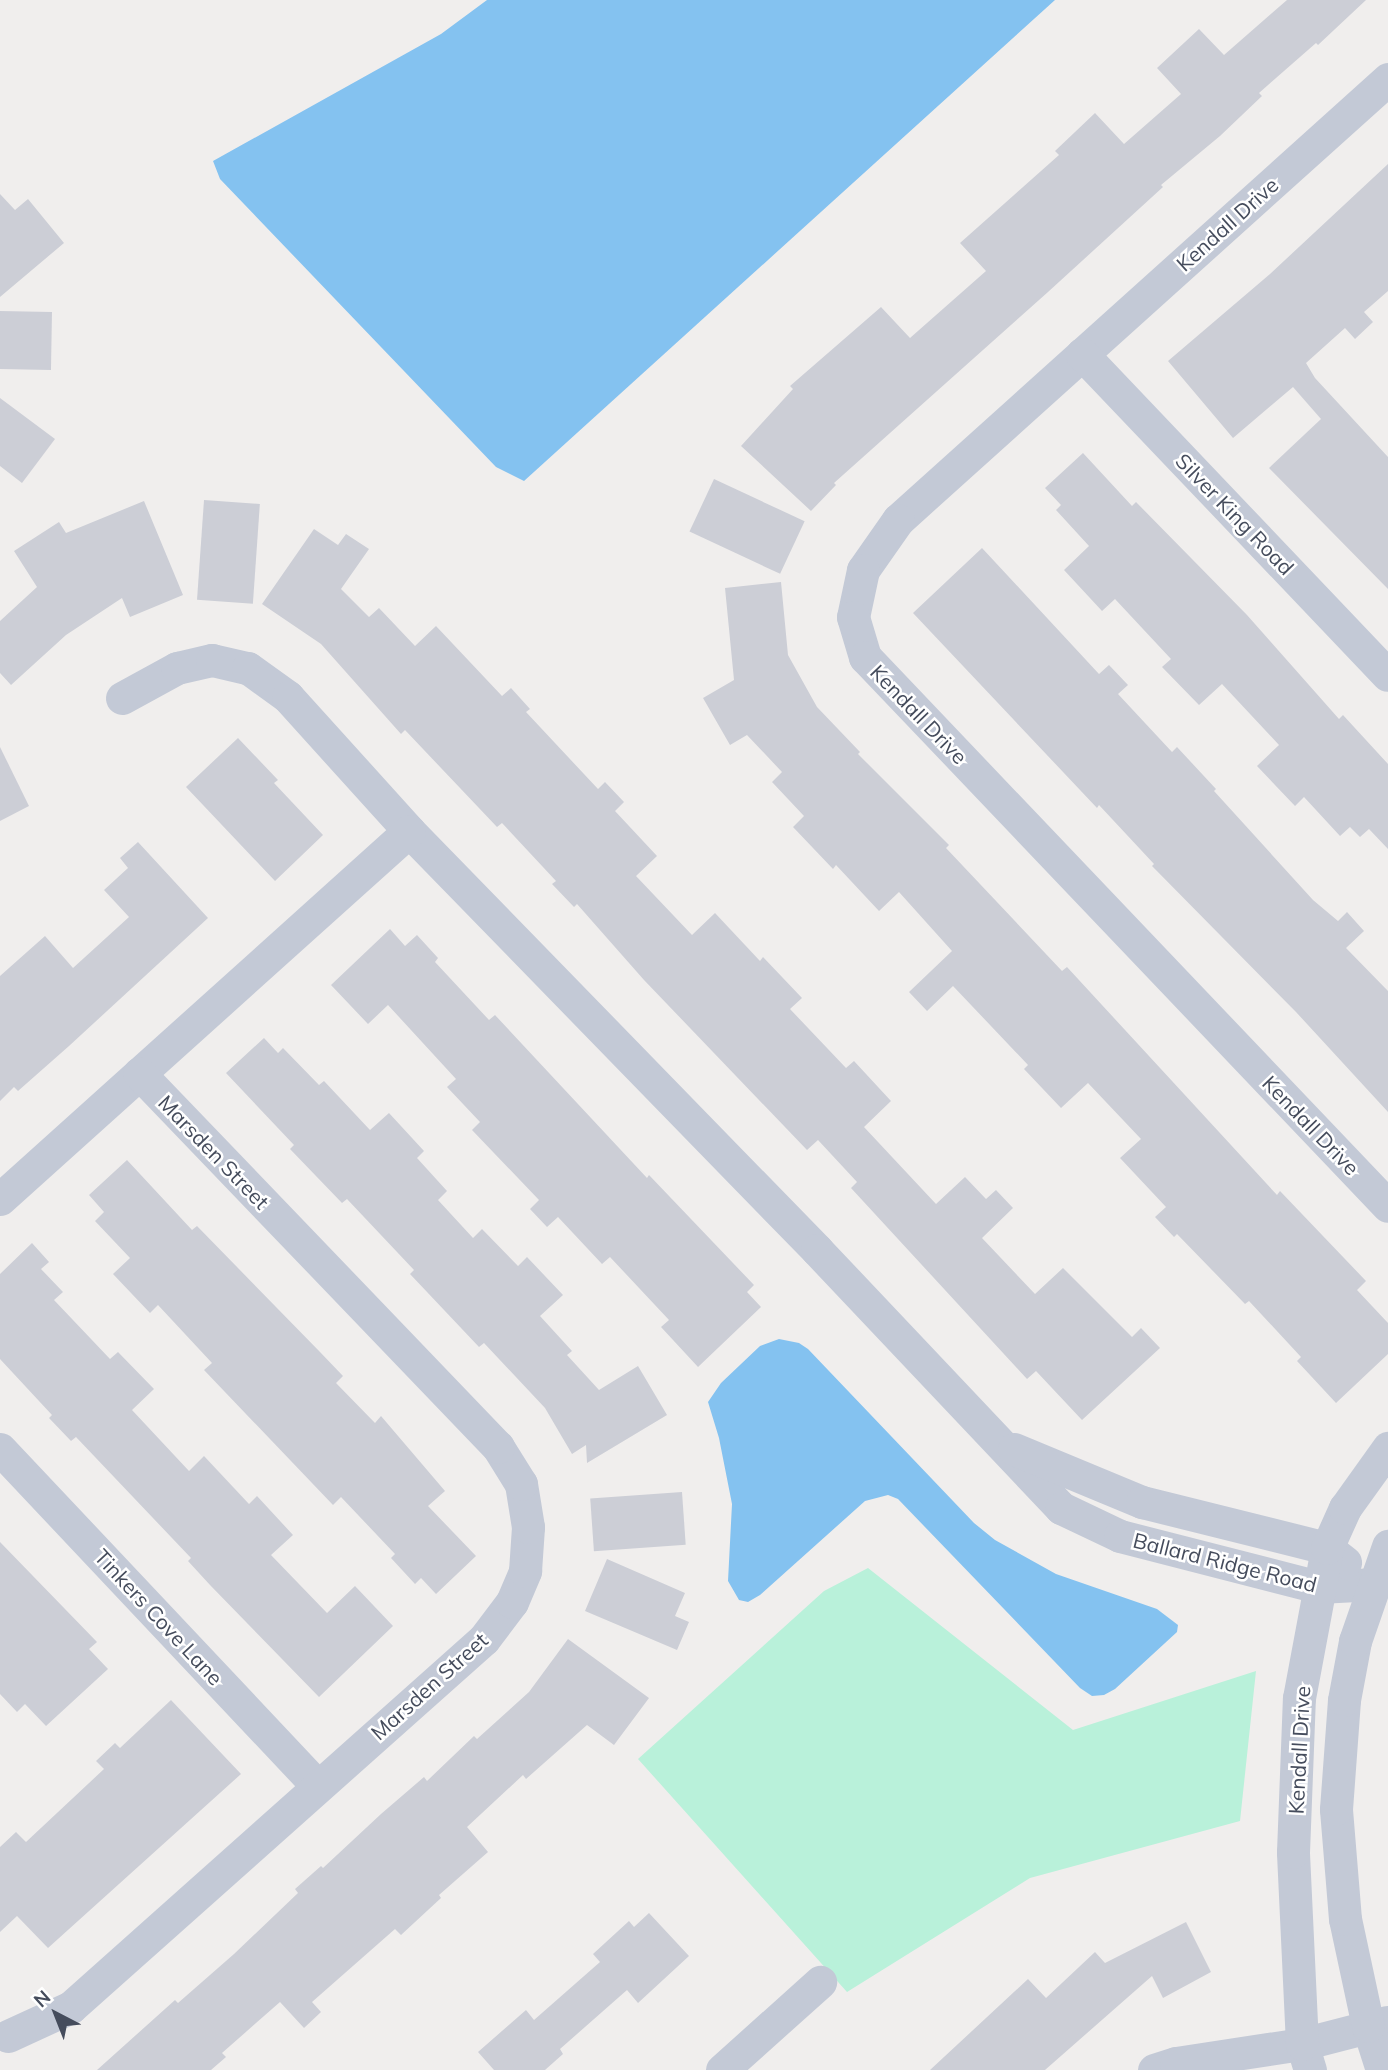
<!DOCTYPE html>
<style>
body{margin:0}
#map{position:relative;width:1388px;height:2070px;overflow:hidden;background:#f0eeed;font-family:Mulish,sans-serif}
div>[style]{position:absolute}
.green>*{inset:0;background:#b9f1da}
.water>*{inset:0;background:#84c2f0}
.building>*{inset:0;background:#ccced6;transform-origin:0 0}
.street>*{height:33px;margin:-16.5px;padding:0 16.5px;transform-origin:16.5px;border-radius:16.5px;background:#c3c9d6}
span{translate:-50% -50%;white-space:nowrap;text-align:center;line-height:1.15;-webkit-text-stroke:5px #fff;paint-order:stroke}
.street-label{font-size:21px;color:#454c5c}
.north{position:absolute;left:21px;top:1979px;width:70px;height:70px;-webkit-text-stroke:5px #fff;paint-order:stroke;rotate:318deg;font-size:19px;font-weight:700;line-height:28px;text-align:center;color:#454c5c}
.north::after{content:'';display:block;margin:auto;width:24px;height:32px;background:#454c5c;clip-path:polygon(50% 0,100% 100%,50% 72%,0 100%)}
</style>
<div id="map">
<div class="green">
<i style="clip-path:polygon(868px 1568px,1073px 1730px,1256px 1671px,1240px 1821px,1030px 1878px,847px 1992px,638px 1759px,824px 1591px)"></i>
</div>
<div class="water">
<i style="clip-path:polygon(487px 0,1055px 0,524px 481px,496px 467px,220px 179px,213px 161px,441px 34px)"></i>
<i style="clip-path:polygon(779px 1339px,799px 1343px,808px 1349px,974px 1523px,995px 1540px,1056px 1574px,1157px 1609px,1178px 1625px,1177px 1632px,1115px 1689px,1104px 1695px,1092px 1696px,1080px 1688px,898px 1499px,888px 1495px,865px 1501px,760px 1595px,748px 1602px,739px 1600px,728px 1581px,732px 1504px,719px 1438px,708px 1402px,721px 1383px,760px 1346px)"></i>
</div>
<div class="building">
<i style="clip-path:polygon(1287px 0,1366px 0,1318px 45px,1316px 43px,1259px 93px,1262px 96px,1220px 136px,1161px 185px,1163px 187px,1048px 292px,834px 483px,836px 485px,811px 511px,741px 446px,793px 389px,790px 386px,881px 307px,910px 338px,986px 271px,960px 243px,1059px 155px,1055px 151px,1095px 113px,1124px 144px,1181px 94px,1157px 68px,1199px 29px,1224px 55px)"></i>
<i style="clip-path:polygon(1388px 164px,1388px 291px,1364px 312px,1373px 322px,1355px 339px,1345px 328px,1306px 363px,1315px 378px,1388px 457px,1388px 589px,1269px 468px,1321px 419px,1293px 387px,1233px 438px,1168px 361px,1270px 274px)"></i>
<i style="clip-path:polygon(0 194px,15px 210px,28px 199px,64px 243px,0 297px)"></i>
<i style="left:0;top:311px;width:52px;height:58px;rotate:1deg"></i>
<i style="clip-path:polygon(0 398px,55px 439px,22px 483px,0 466px)"></i>
<i style="clip-path:polygon(1083px 453px,1132px 506px,1136px 502px,1247px 615px,1339px 719px,1343px 715px,1388px 764px,1388px 849px,1369px 829px,1360px 837px,1350px 827px,1340px 836px,1304px 797px,1295px 806px,1257px 766px,1279px 745px,1222px 684px,1199px 705px,1162px 667px,1171px 659px,1115px 599px,1102px 611px,1064px 570px,1089px 546px,1056px 510px,1061px 505px,1045px 488px)"></i>
<i style="left:714px;top:479px;width:100px;height:58px;rotate:25deg"></i>
<i style="left:204px;top:500px;width:56px;height:100px;rotate:4deg"></i>
<i style="clip-path:polygon(144px 501px,183px 595px,130px 617px,122px 598px,66px 635px,11px 685px,0 673px,0 621px,37px 587px,14px 551px,59px 522px,66px 533px)"></i>
<i style="clip-path:polygon(314px 529px,338px 545px,346px 534px,369px 549px,341px 589px,369px 617px,379px 608px,415px 646px,436px 626px,502px 696px,511px 688px,530px 709px,526px 712px,598px 789px,605px 782px,624px 802px,615px 811px,657px 856px,636px 876px,692px 935px,715px 913px,760px 961px,763px 957px,802px 998px,790px 1009px,846px 1068px,854px 1061px,891px 1101px,864px 1127px,936px 1204px,965px 1177px,986px 1199px,996px 1190px,1013px 1208px,982px 1238px,1035px 1294px,1063px 1268px,1132px 1337px,1141px 1328px,1160px 1348px,1082px 1420px,1036px 1371px,1027px 1379px,851px 1188px,857px 1182px,818px 1140px,807px 1150px,644px 980px,577px 904px,574px 907px,552px 884px,556px 881px,502px 823px,497px 827px,405px 730px,401px 734px,321px 644px,262px 604px)"></i>
<i style="clip-path:polygon(982px 548px,1099px 674px,1109px 665px,1128px 685px,1118px 694px,1172px 752px,1177px 747px,1216px 789px,1214px 791px,1313px 900px,1338px 921px,1347px 912px,1364px 931px,1346px 948px,1388px 991px,1388px 1112px,1296px 1012px,1152px 866px,1154px 864px,1099px 805px,1097px 808px,913px 613px)"></i>
<i style="clip-path:polygon(781px 582px,788px 655px,817px 707px,860px 752px,858px 754px,949px 845px,946px 848px,1062px 971px,1067px 967px,1277px 1195px,1280px 1191px,1366px 1281px,1357px 1290px,1388px 1323px,1388px 1354px,1336px 1403px,1297px 1361px,1301px 1357px,1249px 1301px,1245px 1304px,1177px 1234px,1174px 1237px,1155px 1217px,1166px 1207px,1120px 1158px,1141px 1139px,1088px 1083px,1061px 1108px,1024px 1069px,1028px 1065px,953px 986px,927px 1011px,909px 992px,952px 951px,899px 892px,879px 911px,836px 865px,833px 869px,793px 827px,804px 816px,772px 782px,782px 772px,747px 735px,730px 745px,703px 698px,734px 680px,725px 588px)"></i>
<i style="clip-path:polygon(238px 738px,278px 780px,274px 783px,323px 835px,275px 881px,186px 787px)"></i>
<i style="clip-path:polygon(0 747px,29px 806px,0 821px)"></i>
<i style="clip-path:polygon(138px 842px,208px 918px,69px 1046px,18px 1091px,14px 1087px,0 1101px,0 976px,45px 936px,73px 968px,129px 917px,104px 890px,128px 868px,120px 858px)"></i>
<i style="clip-path:polygon(390px 929px,405px 946px,417px 935px,438px 958px,435px 962px,489px 1020px,495px 1015px,647px 1178px,649px 1175px,754px 1285px,747px 1292px,761px 1307px,698px 1367px,661px 1327px,669px 1320px,610px 1257px,602px 1264px,558px 1217px,547px 1227px,530px 1209px,539px 1200px,472px 1130px,480px 1122px,447px 1087px,456px 1079px,388px 1005px,368px 1024px,331px 985px)"></i>
<i style="clip-path:polygon(264px 1038px,278px 1053px,283px 1048px,319px 1085px,324px 1081px,370px 1130px,389px 1113px,424px 1151px,417px 1158px,447px 1191px,438px 1200px,473px 1238px,482px 1229px,518px 1266px,527px 1257px,563px 1295px,540px 1316px,572px 1351px,567px 1355px,599px 1390px,638px 1366px,667px 1415px,587px 1463px,586px 1445px,572px 1454px,545px 1408px,484px 1343px,479px 1347px,410px 1274px,414px 1270px,347px 1199px,342px 1203px,290px 1149px,294px 1145px,226px 1073px)"></i>
<i style="clip-path:polygon(127px 1160px,192px 1230px,197px 1226px,320px 1352px,343px 1376px,336px 1383px,375px 1423px,381px 1416px,445px 1491px,428px 1506px,476px 1556px,436px 1594px,421px 1578px,415px 1584px,391px 1558px,395px 1554px,341px 1497px,333px 1505px,204px 1370px,212px 1363px,158px 1305px,150px 1313px,113px 1274px,130px 1258px,95px 1221px,104px 1212px,89px 1195px)"></i>
<i style="clip-path:polygon(32px 1243px,49px 1262px,41px 1269px,63px 1292px,54px 1300px,110px 1359px,118px 1352px,154px 1389px,132px 1410px,189px 1471px,204px 1456px,249px 1504px,257px 1496px,293px 1535px,271px 1555px,327px 1613px,355px 1586px,393px 1626px,319px 1697px,210px 1585px,188px 1561px,191px 1558px,76px 1437px,71px 1441px,49px 1418px,52px 1415px,0 1359px,0 1274px)"></i>
<i style="left:682px;top:1492px;width:53px;height:92px;rotate:86deg"></i>
<i style="clip-path:polygon(0 1542px,97px 1642px,89px 1649px,108px 1669px,46px 1726px,25px 1704px,17px 1712px,0 1694px)"></i>
<i style="clip-path:polygon(607px 1559px,685px 1593px,675px 1616px,689px 1622px,677px 1650px,585px 1611px)"></i>
<i style="clip-path:polygon(568px 1639px,649px 1698px,614px 1745px,587px 1725px,526px 1779px,523px 1775px,467px 1827px,488px 1852px,439px 1895px,441px 1898px,401px 1935px,395px 1929px,312px 2002px,321px 2012px,304px 2028px,280px 2002px,222px 2053px,226px 2057px,211px 2070px,97px 2070px,175px 2000px,178px 2003px,234px 1954px,298px 1893px,295px 1889px,321px 1866px,323px 1868px,381px 1814px,424px 1777px,427px 1781px,474px 1736px,477px 1739px,529px 1692px)"></i>
<i style="clip-path:polygon(171px 1700px,241px 1774px,48px 1948px,17px 1916px,0 1932px,0 1847px,16px 1832px,26px 1842px,104px 1769px,96px 1761px,115px 1743px,120px 1748px)"></i>
<i style="clip-path:polygon(649px 1913px,689px 1956px,638px 2003px,627px 1990px,560px 2049px,563px 2054px,545px 2070px,494px 2070px,478px 2052px,526px 2010px,534px 2020px,600px 1962px,593px 1954px,629px 1921px,634px 1927px)"></i>
<i style="clip-path:polygon(1186px 1922px,1211px 1972px,1163px 1998px,1152px 1976px,1045px 2070px,930px 2070px,1028px 1979px,1046px 1998px,1095px 1952px,1105px 1963px)"></i>
</div>
<div class="street">
<i style="left:1388px;top:79px;width:659px;rotate:138.01deg"></i>
<i style="left:898px;top:520px;width:61px;rotate:125deg"></i>
<i style="left:863px;top:570px;width:48px;rotate:102deg"></i>
<i style="left:853px;top:617px;width:42px;rotate:73.3deg"></i>
<i style="left:865px;top:657px;width:758px;rotate:46.39deg"></i>
<i style="left:1082px;top:354px;width:443px;rotate:46.4deg"></i>
<i style="left:122px;top:698px;width:63px;rotate:-28.6deg"></i>
<i style="left:177px;top:668px;width:36px;rotate:-13deg"></i>
<i style="left:212px;top:660px;width:37px;rotate:13deg"></i>
<i style="left:248px;top:668px;width:49px;rotate:35.9deg"></i>
<i style="left:288px;top:697px;width:181px;rotate:47.9deg"></i>
<i style="left:409px;top:831px;width:585px;rotate:45.76deg"></i>
<i style="left:817px;top:1250px;width:355px;rotate:46.6deg"></i>
<i style="left:1061px;top:1508px;width:65px;rotate:25.4deg"></i>
<i style="left:1120px;top:1536px;width:205px;rotate:14.4deg"></i>
<i style="left:1319px;top:1587px;width:56px;rotate:-3.1deg"></i>
<i style="left:0;top:1199px;width:550px;rotate:-41.98deg"></i>
<i style="left:0;top:1449px;width:462px;rotate:46.7deg"></i>
<i style="left:1014px;top:1449px;width:139px;rotate:22.5deg"></i>
<i style="left:1142px;top:1502px;width:191px;rotate:14deg"></i>
<i style="left:1327px;top:1548px;width:23px;rotate:38deg"></i>
<i style="left:8px;top:2036px;width:69px;rotate:-24.7deg"></i>
<i style="left:71px;top:2007px;width:553px;rotate:-41.7deg"></i>
<i style="left:484px;top:1639px;width:46px;rotate:-52.9deg"></i>
<i style="left:512px;top:1602px;width:34px;rotate:-67deg"></i>
<i style="left:525px;top:1571px;width:44px;rotate:-86.1deg"></i>
<i style="left:528px;top:1527px;width:44px;rotate:-99.2deg"></i>
<i style="left:521px;top:1484px;width:44px;rotate:-121.9deg"></i>
<i style="left:498px;top:1447px;width:518px;rotate:-133.83deg"></i>
<i style="left:722px;top:2070px;width:132px;rotate:-41.9deg"></i>
<i style="left:1154px;top:2070px;width:23px;rotate:-18deg"></i>
<i style="left:1176px;top:2063px;width:127px;rotate:-8.6deg"></i>
<i style="left:1302px;top:2044px;width:88px;rotate:-14.5deg"></i>
<i style="left:1310px;top:2070px;width:27px;rotate:-107deg"></i>
<i style="left:1302px;top:2044px;width:192px;rotate:-92.7deg"></i>
<i style="left:1293px;top:1852px;width:154px;rotate:-87.8deg"></i>
<i style="left:1299px;top:1698px;width:153px;rotate:-79.4deg"></i>
<i style="left:1327px;top:1548px;width:44px;rotate:-65.8deg"></i>
<i style="left:1345px;top:1508px;width:74px;rotate:-54.4deg"></i>
<i style="left:1382px;top:2070px;width:46px;rotate:-107.7deg"></i>
<i style="left:1368px;top:2026px;width:109px;rotate:-102.1deg"></i>
<i style="left:1345px;top:1919px;width:110px;rotate:-94.7deg"></i>
<i style="left:1336px;top:1809px;width:109px;rotate:-85.8deg"></i>
<i style="left:1344px;top:1700px;width:60px;rotate:-79.4deg"></i>
<i style="left:1355px;top:1641px;width:101px;rotate:-70.8deg"></i>
</div>
<div class="street-label">
<span style="left:1227px;top:224px;rotate:-42deg">Kendall Drive</span>
<span style="left:1235px;top:514px;rotate:46deg">Silver King Road</span>
<span style="left:919px;top:714px;rotate:46deg">Kendall Drive</span>
<span style="left:1311px;top:1125px;rotate:46deg">Kendall Drive</span>
<span style="left:214px;top:1152px;rotate:46deg">Marsden Street</span>
<span style="left:1225px;top:1562px;rotate:14deg">Ballard Ridge Road</span>
<span style="left:159px;top:1617px;rotate:47deg">Tinkers Cove Lane</span>
<span style="left:429px;top:1686px;rotate:-42deg">Marsden Street</span>
<span style="left:1299px;top:1750px;rotate:-87deg">Kendall Drive</span>
</div>
<div class="north">N</div>
</div>
